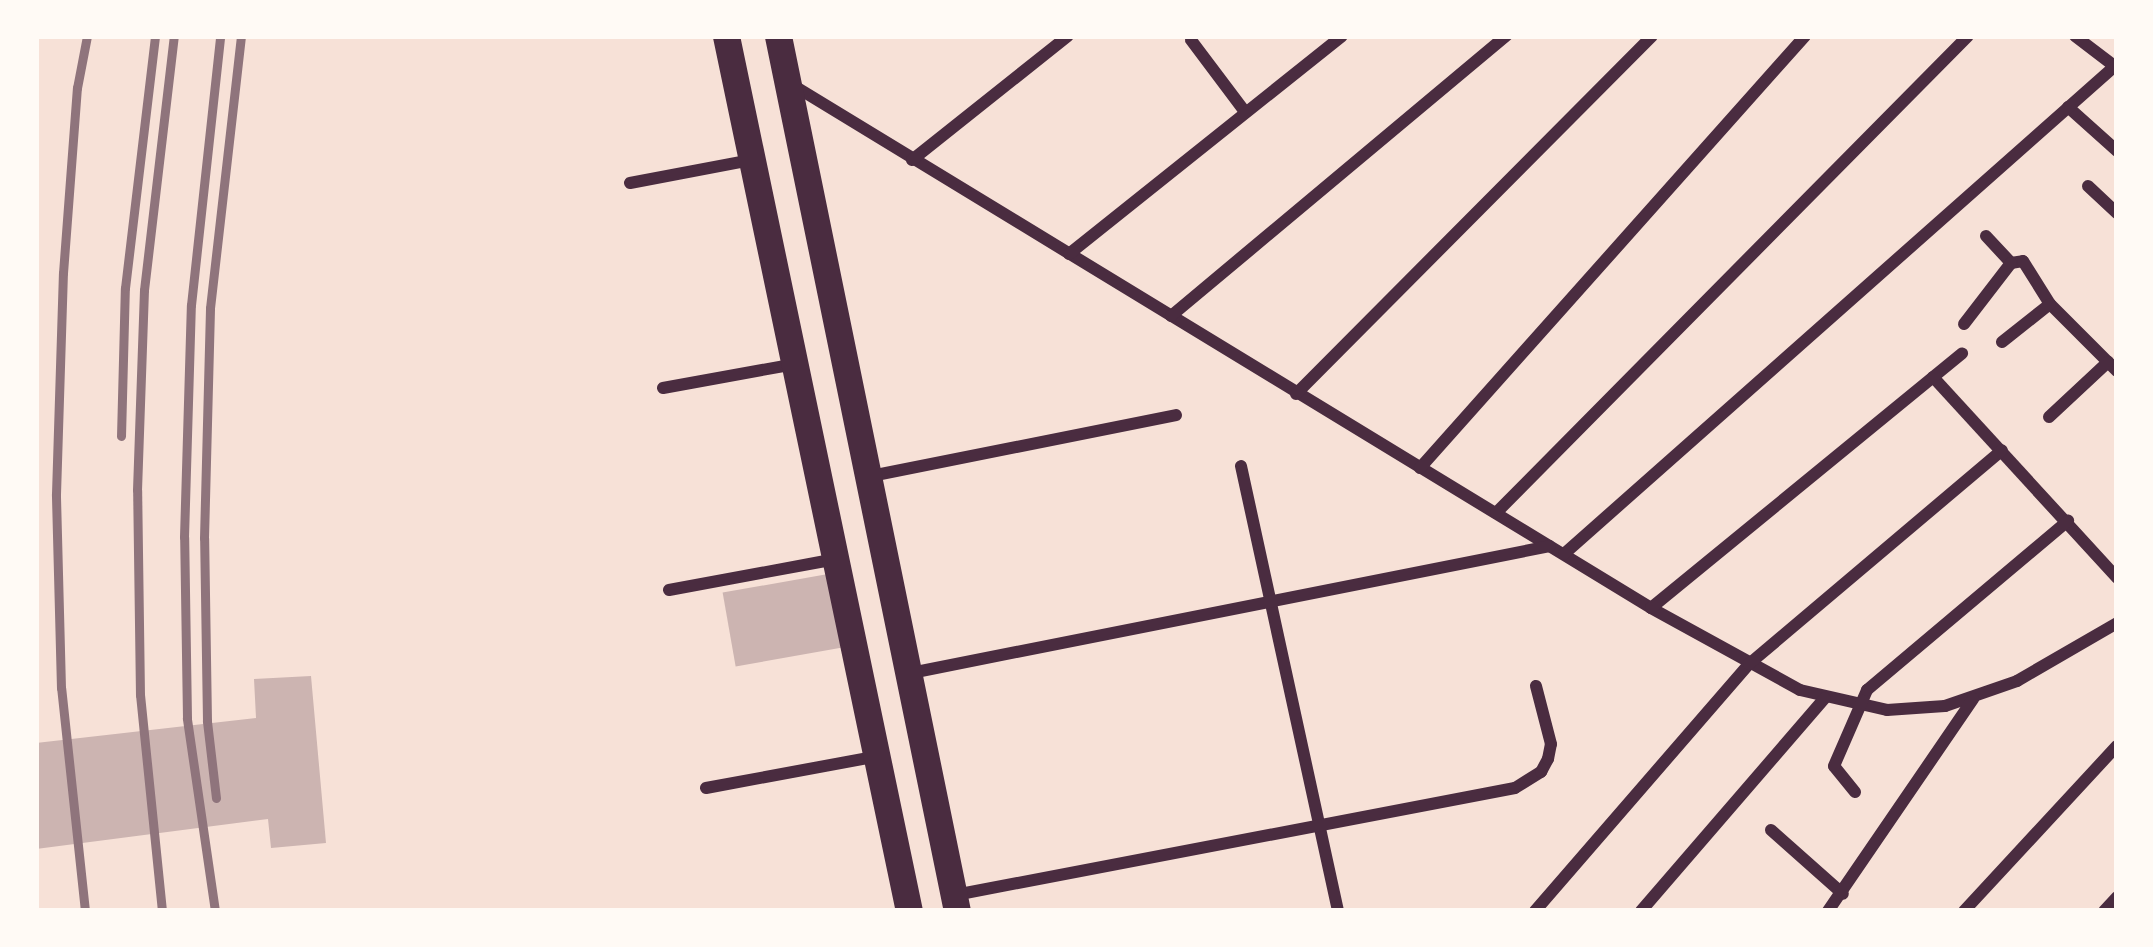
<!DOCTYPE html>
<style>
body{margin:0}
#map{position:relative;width:2153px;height:947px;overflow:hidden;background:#f7e1d7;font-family:"Fira Sans Condensed",sans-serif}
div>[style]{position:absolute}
.building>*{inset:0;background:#ccb4b1;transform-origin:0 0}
.minor>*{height:12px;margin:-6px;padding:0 6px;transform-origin:6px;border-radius:6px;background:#4a2c40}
.primary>*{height:27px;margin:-13.5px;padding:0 13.5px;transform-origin:13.5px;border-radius:13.5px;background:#4a2c40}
.rail>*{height:9px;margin:-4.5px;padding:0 4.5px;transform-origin:4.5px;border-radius:4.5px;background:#8f747c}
span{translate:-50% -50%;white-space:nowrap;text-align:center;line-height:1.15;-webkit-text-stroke:12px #fffaf5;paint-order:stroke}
.frame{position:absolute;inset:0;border:39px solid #fffaf5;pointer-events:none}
</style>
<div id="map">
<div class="building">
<i style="left:828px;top:574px;width:75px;height:107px;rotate:80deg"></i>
<i style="clip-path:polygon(311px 676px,326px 843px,271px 848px,268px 819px,36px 849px,36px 743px,256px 718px,254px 679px)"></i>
</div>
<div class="minor">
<i style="left:2075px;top:36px;width:53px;rotate:37.3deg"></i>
<i style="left:1191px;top:40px;width:90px;rotate:53.1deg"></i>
<i style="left:791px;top:84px;width:1007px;rotate:31.35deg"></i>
<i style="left:1651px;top:608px;width:170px;rotate:28.8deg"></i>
<i style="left:1800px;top:690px;width:89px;rotate:12.9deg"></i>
<i style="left:1887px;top:710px;width:58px;rotate:-3.9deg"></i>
<i style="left:1945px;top:706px;width:76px;rotate:-19.1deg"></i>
<i style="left:2017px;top:681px;width:116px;rotate:-30.1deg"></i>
<i style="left:2068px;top:107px;width:66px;rotate:41.9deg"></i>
<i style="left:912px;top:160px;width:199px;rotate:-38.5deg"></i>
<i style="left:630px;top:183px;width:124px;rotate:-10.7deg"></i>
<i style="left:2088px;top:186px;width:40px;rotate:43deg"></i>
<i style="left:1986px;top:236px;width:37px;rotate:47deg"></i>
<i style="left:2011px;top:263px;width:12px;rotate:-9deg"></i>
<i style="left:2023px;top:261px;width:51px;rotate:57.9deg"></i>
<i style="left:2050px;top:304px;width:95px;rotate:45deg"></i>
<i style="left:1069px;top:254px;width:349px;rotate:-38.6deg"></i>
<i style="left:1171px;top:316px;width:437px;rotate:-39.9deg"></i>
<i style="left:1964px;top:324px;width:77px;rotate:-52.4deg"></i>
<i style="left:2002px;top:342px;width:61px;rotate:-38.4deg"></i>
<i style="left:1933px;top:377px;width:273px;rotate:47.5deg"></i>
<i style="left:663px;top:388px;width:134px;rotate:-10.3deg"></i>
<i style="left:1296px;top:394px;width:505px;rotate:-45.16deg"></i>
<i style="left:2049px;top:417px;width:81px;rotate:-43deg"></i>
<i style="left:1241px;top:466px;width:455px;rotate:77.7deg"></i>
<i style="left:1420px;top:468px;width:579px;rotate:-48.29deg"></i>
<i style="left:871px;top:476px;width:311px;rotate:-11.3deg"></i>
<i style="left:1496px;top:513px;width:671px;rotate:-45.3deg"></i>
<i style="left:1564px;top:554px;width:736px;rotate:-41.53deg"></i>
<i style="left:669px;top:590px;width:170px;rotate:-10.5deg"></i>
<i style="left:1651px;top:608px;width:402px;rotate:-39.3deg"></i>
<i style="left:911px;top:673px;width:651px;rotate:-11.24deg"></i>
<i style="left:706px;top:788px;width:175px;rotate:-10.5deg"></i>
<i style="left:1855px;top:792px;width:33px;rotate:-129deg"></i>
<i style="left:1834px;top:766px;width:83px;rotate:-66.5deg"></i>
<i style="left:1867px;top:690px;width:263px;rotate:-40.1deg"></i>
<i style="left:1771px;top:830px;width:96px;rotate:41.6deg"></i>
<i style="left:955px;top:895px;width:570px;rotate:-10.82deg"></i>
<i style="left:1515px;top:788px;width:31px;rotate:-32deg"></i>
<i style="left:1541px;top:772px;width:15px;rotate:-62deg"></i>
<i style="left:1548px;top:759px;width:15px;rotate:-79deg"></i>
<i style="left:1551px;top:744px;width:60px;rotate:-104.5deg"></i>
<i style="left:1535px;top:911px;width:327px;rotate:-49.1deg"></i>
<i style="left:1749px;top:664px;width:331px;rotate:-40.2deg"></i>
<i style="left:1641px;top:911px;width:281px;rotate:-49.2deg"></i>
<i style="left:1828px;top:911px;width:257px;rotate:-55.6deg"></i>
<i style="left:1964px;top:911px;width:225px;rotate:-47.2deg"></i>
<i style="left:2104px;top:911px;width:19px;rotate:-47deg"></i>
</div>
<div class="primary">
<i style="left:726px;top:36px;width:894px;rotate:78.19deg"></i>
<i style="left:778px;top:36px;width:893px;rotate:78.44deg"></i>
</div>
<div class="rail">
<i style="left:121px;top:436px;width:148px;rotate:-88.5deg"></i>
<i style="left:125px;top:288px;width:254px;rotate:-83.2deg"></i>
<i style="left:216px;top:798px;width:78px;rotate:-96.7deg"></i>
<i style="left:207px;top:721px;width:183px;rotate:-90.9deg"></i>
<i style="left:204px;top:538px;width:230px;rotate:-88.5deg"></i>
<i style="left:210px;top:308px;width:274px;rotate:-83.5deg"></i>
<i style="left:85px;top:911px;width:224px;rotate:-96.1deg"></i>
<i style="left:61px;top:688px;width:194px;rotate:-91.5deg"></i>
<i style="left:56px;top:494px;width:221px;rotate:-88.2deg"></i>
<i style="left:63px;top:273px;width:186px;rotate:-85.7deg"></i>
<i style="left:77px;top:88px;width:53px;rotate:-79.1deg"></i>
<i style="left:162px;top:911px;width:217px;rotate:-95.8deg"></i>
<i style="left:140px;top:695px;width:205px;rotate:-90.8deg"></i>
<i style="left:137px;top:490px;width:200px;rotate:-88deg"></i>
<i style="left:144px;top:290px;width:256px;rotate:-83.3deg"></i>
<i style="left:215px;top:911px;width:195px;rotate:-98.3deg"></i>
<i style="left:187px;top:718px;width:181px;rotate:-90.9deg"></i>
<i style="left:184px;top:537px;width:232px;rotate:-88.3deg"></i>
<i style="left:191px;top:305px;width:271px;rotate:-83.8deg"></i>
</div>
<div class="frame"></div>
</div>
